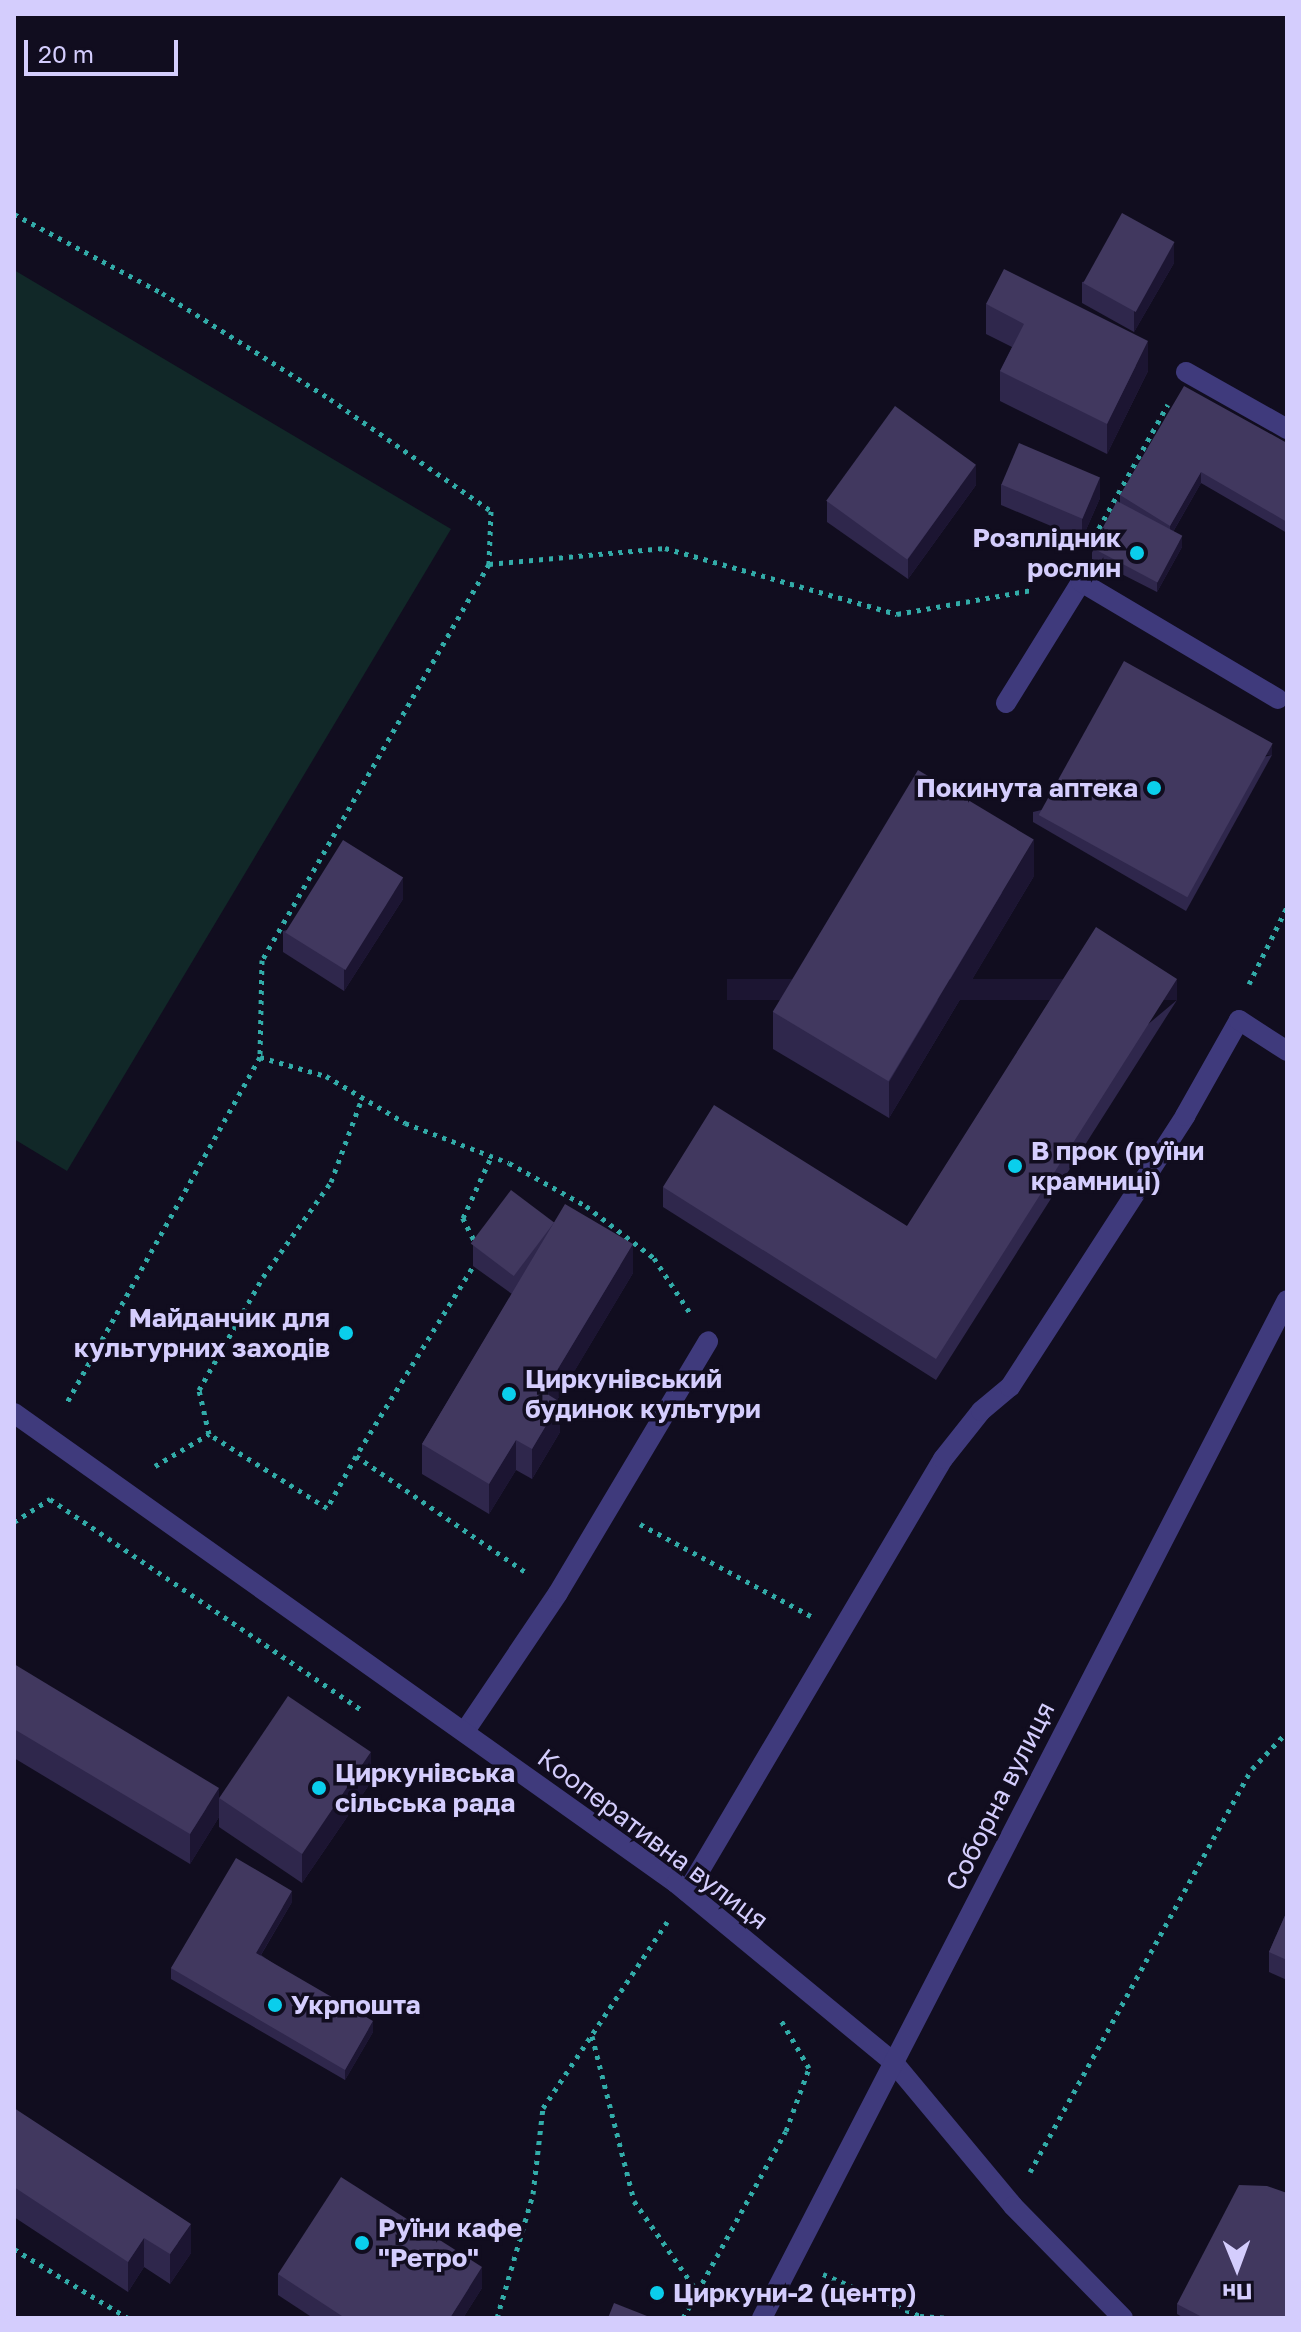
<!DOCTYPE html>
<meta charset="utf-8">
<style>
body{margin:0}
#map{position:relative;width:1301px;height:2332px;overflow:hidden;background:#110d1f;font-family:"Golos Text",sans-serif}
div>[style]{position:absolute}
.green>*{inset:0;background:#112828}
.path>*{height:5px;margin-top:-2.5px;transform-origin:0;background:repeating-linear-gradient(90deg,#32aba8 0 4px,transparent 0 10px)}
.service>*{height:20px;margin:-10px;padding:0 10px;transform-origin:10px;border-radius:10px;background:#3f3a7c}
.minor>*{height:20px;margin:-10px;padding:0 10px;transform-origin:10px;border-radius:10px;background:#3f3a7c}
.tertiary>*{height:20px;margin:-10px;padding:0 10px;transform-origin:10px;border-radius:10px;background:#3f3a7c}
.wall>*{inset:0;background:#2f274c}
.shaded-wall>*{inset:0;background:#1c1532;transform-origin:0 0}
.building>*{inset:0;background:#41385f;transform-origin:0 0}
.dots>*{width:22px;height:22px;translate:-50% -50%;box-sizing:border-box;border:4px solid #110d1f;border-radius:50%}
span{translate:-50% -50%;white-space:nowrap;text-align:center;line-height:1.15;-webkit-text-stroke:7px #110d1f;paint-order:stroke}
.poi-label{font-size:26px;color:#d4cdfd;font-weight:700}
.right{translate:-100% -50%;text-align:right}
.left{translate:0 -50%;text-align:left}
.street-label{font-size:26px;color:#d4cdfd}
.frame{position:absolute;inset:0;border:16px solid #d4cdfd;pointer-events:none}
.north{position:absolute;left:1197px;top:2228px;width:80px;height:80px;-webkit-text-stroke:6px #110d1f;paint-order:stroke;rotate:179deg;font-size:22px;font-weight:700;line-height:32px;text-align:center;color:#d4cdfd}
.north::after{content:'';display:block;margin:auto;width:28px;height:36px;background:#d4cdfd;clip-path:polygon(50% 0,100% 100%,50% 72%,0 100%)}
.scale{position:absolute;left:24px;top:40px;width:154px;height:36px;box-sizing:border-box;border:4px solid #d4cdfd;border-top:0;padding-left:10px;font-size:24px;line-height:28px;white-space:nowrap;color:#d4cdfd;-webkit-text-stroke:6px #110d1f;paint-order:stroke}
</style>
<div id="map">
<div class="green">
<i style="clip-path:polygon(14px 270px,451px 529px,67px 1171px,14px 1139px)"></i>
</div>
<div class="path">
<i style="left:14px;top:214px;width:168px;rotate:28.1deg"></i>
<i style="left:162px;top:293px;width:199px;rotate:32.2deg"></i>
<i style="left:330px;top:399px;width:196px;rotate:34.8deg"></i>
<i style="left:491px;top:511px;width:53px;rotate:92.2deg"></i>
<i style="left:489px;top:564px;width:456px;rotate:119.8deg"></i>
<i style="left:262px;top:960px;width:97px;rotate:91.2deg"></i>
<i style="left:260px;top:1057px;width:398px;rotate:119.2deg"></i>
<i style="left:1089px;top:546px;width:162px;rotate:-60.9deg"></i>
<i style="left:489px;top:564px;width:177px;rotate:-5.2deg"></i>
<i style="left:665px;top:548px;width:241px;rotate:15.9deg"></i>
<i style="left:897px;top:614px;width:137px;rotate:-10.1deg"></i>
<i style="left:1249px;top:984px;width:86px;rotate:-63.7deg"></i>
<i style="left:260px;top:1057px;width:69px;rotate:16.1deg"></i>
<i style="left:326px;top:1076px;width:92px;rotate:30.7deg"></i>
<i style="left:405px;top:1123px;width:111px;rotate:21deg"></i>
<i style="left:509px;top:1163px;width:88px;rotate:29.2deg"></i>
<i style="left:586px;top:1206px;width:86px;rotate:37.4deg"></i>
<i style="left:654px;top:1258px;width:66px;rotate:56.8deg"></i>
<i style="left:478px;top:1248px;width:34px;rotate:-117deg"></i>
<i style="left:463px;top:1218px;width:67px;rotate:-65.3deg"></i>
<i style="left:477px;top:1260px;width:230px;rotate:121.7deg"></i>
<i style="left:356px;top:1456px;width:207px;rotate:34.4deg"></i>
<i style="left:356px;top:1456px;width:60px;rotate:119.1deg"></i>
<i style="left:327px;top:1508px;width:139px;rotate:-147.9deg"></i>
<i style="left:209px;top:1434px;width:45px;rotate:-102.8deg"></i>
<i style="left:199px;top:1390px;width:130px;rotate:-60.5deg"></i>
<i style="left:263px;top:1277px;width:117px;rotate:-54.4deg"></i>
<i style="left:331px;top:1182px;width:90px;rotate:-69.7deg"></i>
<i style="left:155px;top:1466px;width:63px;rotate:-30.7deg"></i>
<i style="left:14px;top:1522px;width:43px;rotate:-32.6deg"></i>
<i style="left:50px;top:1499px;width:377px;rotate:34.1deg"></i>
<i style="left:640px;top:1524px;width:194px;rotate:28.3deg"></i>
<i style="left:592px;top:2036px;width:170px;rotate:75.7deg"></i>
<i style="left:634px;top:2201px;width:110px;rotate:55deg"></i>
<i style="left:1030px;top:2172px;width:460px;rotate:-61.2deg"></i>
<i style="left:1252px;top:1769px;width:51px;rotate:-46.6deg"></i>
<i style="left:14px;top:2249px;width:133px;rotate:31.2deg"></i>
<i style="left:823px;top:2274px;width:106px;rotate:23.4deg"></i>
<i style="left:920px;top:2316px;width:29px;rotate:4deg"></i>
<i style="left:497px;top:2318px;width:129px;rotate:-73.8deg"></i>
<i style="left:533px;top:2194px;width:87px;rotate:-83.4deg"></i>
<i style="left:543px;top:2108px;width:224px;rotate:-56.3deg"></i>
<i style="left:683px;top:2318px;width:213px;rotate:-61.2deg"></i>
<i style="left:786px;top:2131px;width:67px;rotate:-69.9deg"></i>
<i style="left:809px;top:2068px;width:56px;rotate:-120.3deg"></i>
</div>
<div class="service">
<i style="left:1186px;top:372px;width:116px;rotate:29.4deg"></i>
<i style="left:1006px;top:703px;width:142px;rotate:-58.2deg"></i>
<i style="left:1081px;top:582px;width:229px;rotate:30.7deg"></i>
<i style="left:465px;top:1731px;width:166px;rotate:-56deg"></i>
<i style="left:558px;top:1593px;width:293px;rotate:-59.2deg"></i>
<i style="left:687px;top:1892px;width:503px;rotate:-59.41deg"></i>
<i style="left:943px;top:1459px;width:61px;rotate:-51.6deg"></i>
<i style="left:981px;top:1411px;width:38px;rotate:-40deg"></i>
<i style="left:1010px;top:1387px;width:323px;rotate:-57.1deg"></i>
<i style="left:1185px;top:1116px;width:110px;rotate:-60.6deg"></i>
<i style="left:1239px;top:1020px;width:57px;rotate:32.9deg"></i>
</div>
<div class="minor">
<i style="left:14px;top:1413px;width:812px;rotate:35.37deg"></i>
<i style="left:676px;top:1883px;width:283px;rotate:39.5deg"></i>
<i style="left:894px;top:2063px;width:186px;rotate:50.2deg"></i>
<i style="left:1013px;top:2206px;width:157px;rotate:45.5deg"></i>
</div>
<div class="tertiary">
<i style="left:762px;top:2318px;width:1145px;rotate:-62.72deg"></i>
</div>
<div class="wall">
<i style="clip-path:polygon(1174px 263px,1134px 332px,1082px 303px,1082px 282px)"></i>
<i style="clip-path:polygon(986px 304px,1148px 371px,1107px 454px,1000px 401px,1000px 371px,1012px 347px,986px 334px)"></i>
<i style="clip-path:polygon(1287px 443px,1287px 533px,1201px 483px,1173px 532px,1182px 547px,1157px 592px,1092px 559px,1092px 548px,1120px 503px,1120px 495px)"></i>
<i style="clip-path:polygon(1001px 484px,1100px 498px,1082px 539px,1001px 505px)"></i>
<i style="clip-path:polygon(976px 485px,908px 579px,827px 522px,827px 501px)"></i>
<i style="clip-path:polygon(1272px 755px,1186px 911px,1033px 822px,1033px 812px)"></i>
<i style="clip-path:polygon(1034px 876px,889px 1118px,773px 1049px,773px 1012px)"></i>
<i style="clip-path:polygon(403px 899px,344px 991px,283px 952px,283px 931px)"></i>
<i style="clip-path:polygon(1177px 1000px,936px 1380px,663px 1207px,663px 1187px,907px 1226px)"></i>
<i style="clip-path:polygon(554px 1222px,633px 1273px,557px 1400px,560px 1432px,532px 1479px,516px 1470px,489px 1514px,422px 1474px,422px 1444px,512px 1294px,473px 1266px,473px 1245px)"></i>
<i style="clip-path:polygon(14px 1664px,219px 1817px,190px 1864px,14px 1758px)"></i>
<i style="clip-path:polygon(371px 1782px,302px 1883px,219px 1827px,219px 1798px)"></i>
<i style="clip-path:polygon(292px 1902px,261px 1955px,373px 2032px,345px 2080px,171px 1979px,171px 1968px)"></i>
<i style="clip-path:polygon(1287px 1911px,1287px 1980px,1269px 1972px,1269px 1952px)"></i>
<i style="clip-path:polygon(14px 2108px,191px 2253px,170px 2284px,144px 2267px,128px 2292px,14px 2217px)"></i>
<i style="clip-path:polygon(278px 2274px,482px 2288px,463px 2318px,313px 2318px,278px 2295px)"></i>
<i style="clip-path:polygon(1177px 2304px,1287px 2318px,1184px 2318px,1177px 2314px)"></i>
</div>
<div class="shaded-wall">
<i style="clip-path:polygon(1174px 242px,1174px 263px,1134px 332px,1134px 311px)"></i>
<i style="clip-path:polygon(1148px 341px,1148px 371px,1107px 454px,1107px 424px)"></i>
<i style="clip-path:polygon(976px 464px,976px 485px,908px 579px,908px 559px)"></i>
<i style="clip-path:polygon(1201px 472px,1201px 483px,1170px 537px,1170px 526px)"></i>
<i style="clip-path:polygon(1100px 477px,1100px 498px,1082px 539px,1082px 519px)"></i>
<i style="clip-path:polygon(1182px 536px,1182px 547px,1157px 592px,1157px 582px)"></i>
<i style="left:1272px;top:744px;width:11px;height:178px;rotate:90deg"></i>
<i style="clip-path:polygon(1034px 839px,1034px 876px,889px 1118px,889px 1082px)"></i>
<i style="clip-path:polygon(403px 878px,403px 899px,344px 991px,344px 970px)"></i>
<i style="left:1177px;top:979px;width:21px;height:450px;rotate:90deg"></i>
<i style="clip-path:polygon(633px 1244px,633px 1273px,544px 1422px,544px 1392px)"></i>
<i style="clip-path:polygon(560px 1402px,560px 1432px,532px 1479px,532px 1449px)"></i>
<i style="clip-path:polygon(516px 1440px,516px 1470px,489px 1514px,489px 1484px)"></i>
<i style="clip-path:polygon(371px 1752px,371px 1782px,302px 1883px,302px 1853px)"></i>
<i style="clip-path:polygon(219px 1788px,219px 1817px,190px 1864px,190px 1834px)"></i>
<i style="clip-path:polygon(292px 1891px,292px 1902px,256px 1963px,256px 1953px)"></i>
<i style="clip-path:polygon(373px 2021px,373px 2032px,345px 2080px,345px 2070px)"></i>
<i style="clip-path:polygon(191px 2224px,191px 2253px,170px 2284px,170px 2254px)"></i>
<i style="clip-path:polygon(144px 2238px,144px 2267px,128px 2292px,128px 2262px)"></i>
<i style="clip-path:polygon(482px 2267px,482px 2288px,463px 2318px,450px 2318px)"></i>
</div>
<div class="building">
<i style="left:1122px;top:213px;width:60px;height:80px;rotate:29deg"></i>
<i style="clip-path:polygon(1004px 269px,1148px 341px,1107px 424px,1000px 371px,1024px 324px,986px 304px)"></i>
<i style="clip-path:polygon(1184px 386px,1287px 443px,1287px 522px,1201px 472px,1170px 526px,1120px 495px)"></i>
<i style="left:895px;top:406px;width:100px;height:117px;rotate:36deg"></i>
<i style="left:1019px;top:443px;width:88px;height:45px;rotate:23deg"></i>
<i style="left:1117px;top:501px;width:74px;height:53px;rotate:28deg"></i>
<i style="left:1124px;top:661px;width:170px;height:176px;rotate:29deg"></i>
<i style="left:918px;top:770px;width:135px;height:282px;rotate:31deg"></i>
<i style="left:343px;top:840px;width:71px;height:109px;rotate:32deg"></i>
<i style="clip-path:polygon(1096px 927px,1177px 979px,936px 1359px,663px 1187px,714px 1105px,907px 1226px)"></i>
<i style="left:511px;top:1190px;width:54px;height:67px;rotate:37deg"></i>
<i style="clip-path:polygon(565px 1204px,633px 1244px,544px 1392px,560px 1402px,532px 1449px,516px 1440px,489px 1484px,422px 1444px)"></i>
<i style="clip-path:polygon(14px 1664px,219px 1788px,190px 1834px,14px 1729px)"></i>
<i style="left:288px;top:1696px;width:100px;height:123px;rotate:34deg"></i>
<i style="clip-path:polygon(236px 1858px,292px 1891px,256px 1953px,373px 2021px,345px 2070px,171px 1968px)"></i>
<i style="clip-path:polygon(1287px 1911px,1287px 1960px,1269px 1952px)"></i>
<i style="clip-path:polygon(14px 2108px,191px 2224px,170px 2254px,144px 2238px,128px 2262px,14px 2187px)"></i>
<i style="clip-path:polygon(341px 2177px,482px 2267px,450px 2318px,345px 2318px,278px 2274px)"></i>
<i style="clip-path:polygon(1239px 2185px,1267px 2186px,1287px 2193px,1287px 2318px,1204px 2318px,1177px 2304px)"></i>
<i style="clip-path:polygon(614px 2303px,647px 2316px,647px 2318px,608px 2318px)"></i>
</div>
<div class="dots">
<i style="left:1137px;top:553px;background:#0aceec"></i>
<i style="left:1154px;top:788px;background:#0aceec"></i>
<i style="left:1015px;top:1166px;background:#0aceec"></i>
<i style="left:346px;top:1333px;background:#0aceec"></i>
<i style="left:509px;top:1394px;background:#0aceec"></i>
<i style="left:319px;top:1788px;background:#0aceec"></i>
<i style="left:275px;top:2005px;background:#0aceec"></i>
<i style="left:362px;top:2243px;background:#0aceec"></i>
<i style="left:657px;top:2293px;background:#0aceec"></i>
</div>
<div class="poi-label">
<span class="right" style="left:1121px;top:553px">Розплідник<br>рослин</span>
<span class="right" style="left:1138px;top:788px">Покинута аптека</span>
<span class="left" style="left:1031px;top:1166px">В прок (руїни<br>крамниці)</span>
<span class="right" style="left:330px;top:1333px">Майданчик для<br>культурних заходів</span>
<span class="left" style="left:525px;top:1394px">Циркунівський<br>будинок культури</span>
<span class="left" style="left:335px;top:1788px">Циркунівська<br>сільська рада</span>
<span class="left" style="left:291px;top:2005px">Укрпошта</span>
<span class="left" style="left:378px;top:2243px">Руїни кафе<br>"Ретро"</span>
<span class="left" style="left:673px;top:2293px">Циркуни-2 (центр)</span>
</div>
<div class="street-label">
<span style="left:1000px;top:1796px;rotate:-63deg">Соборна вулиця</span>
<span style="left:653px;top:1839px;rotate:37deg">Кооперативна вулиця</span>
</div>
<div class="frame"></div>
<div class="north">Пн</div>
<div class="scale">20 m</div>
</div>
